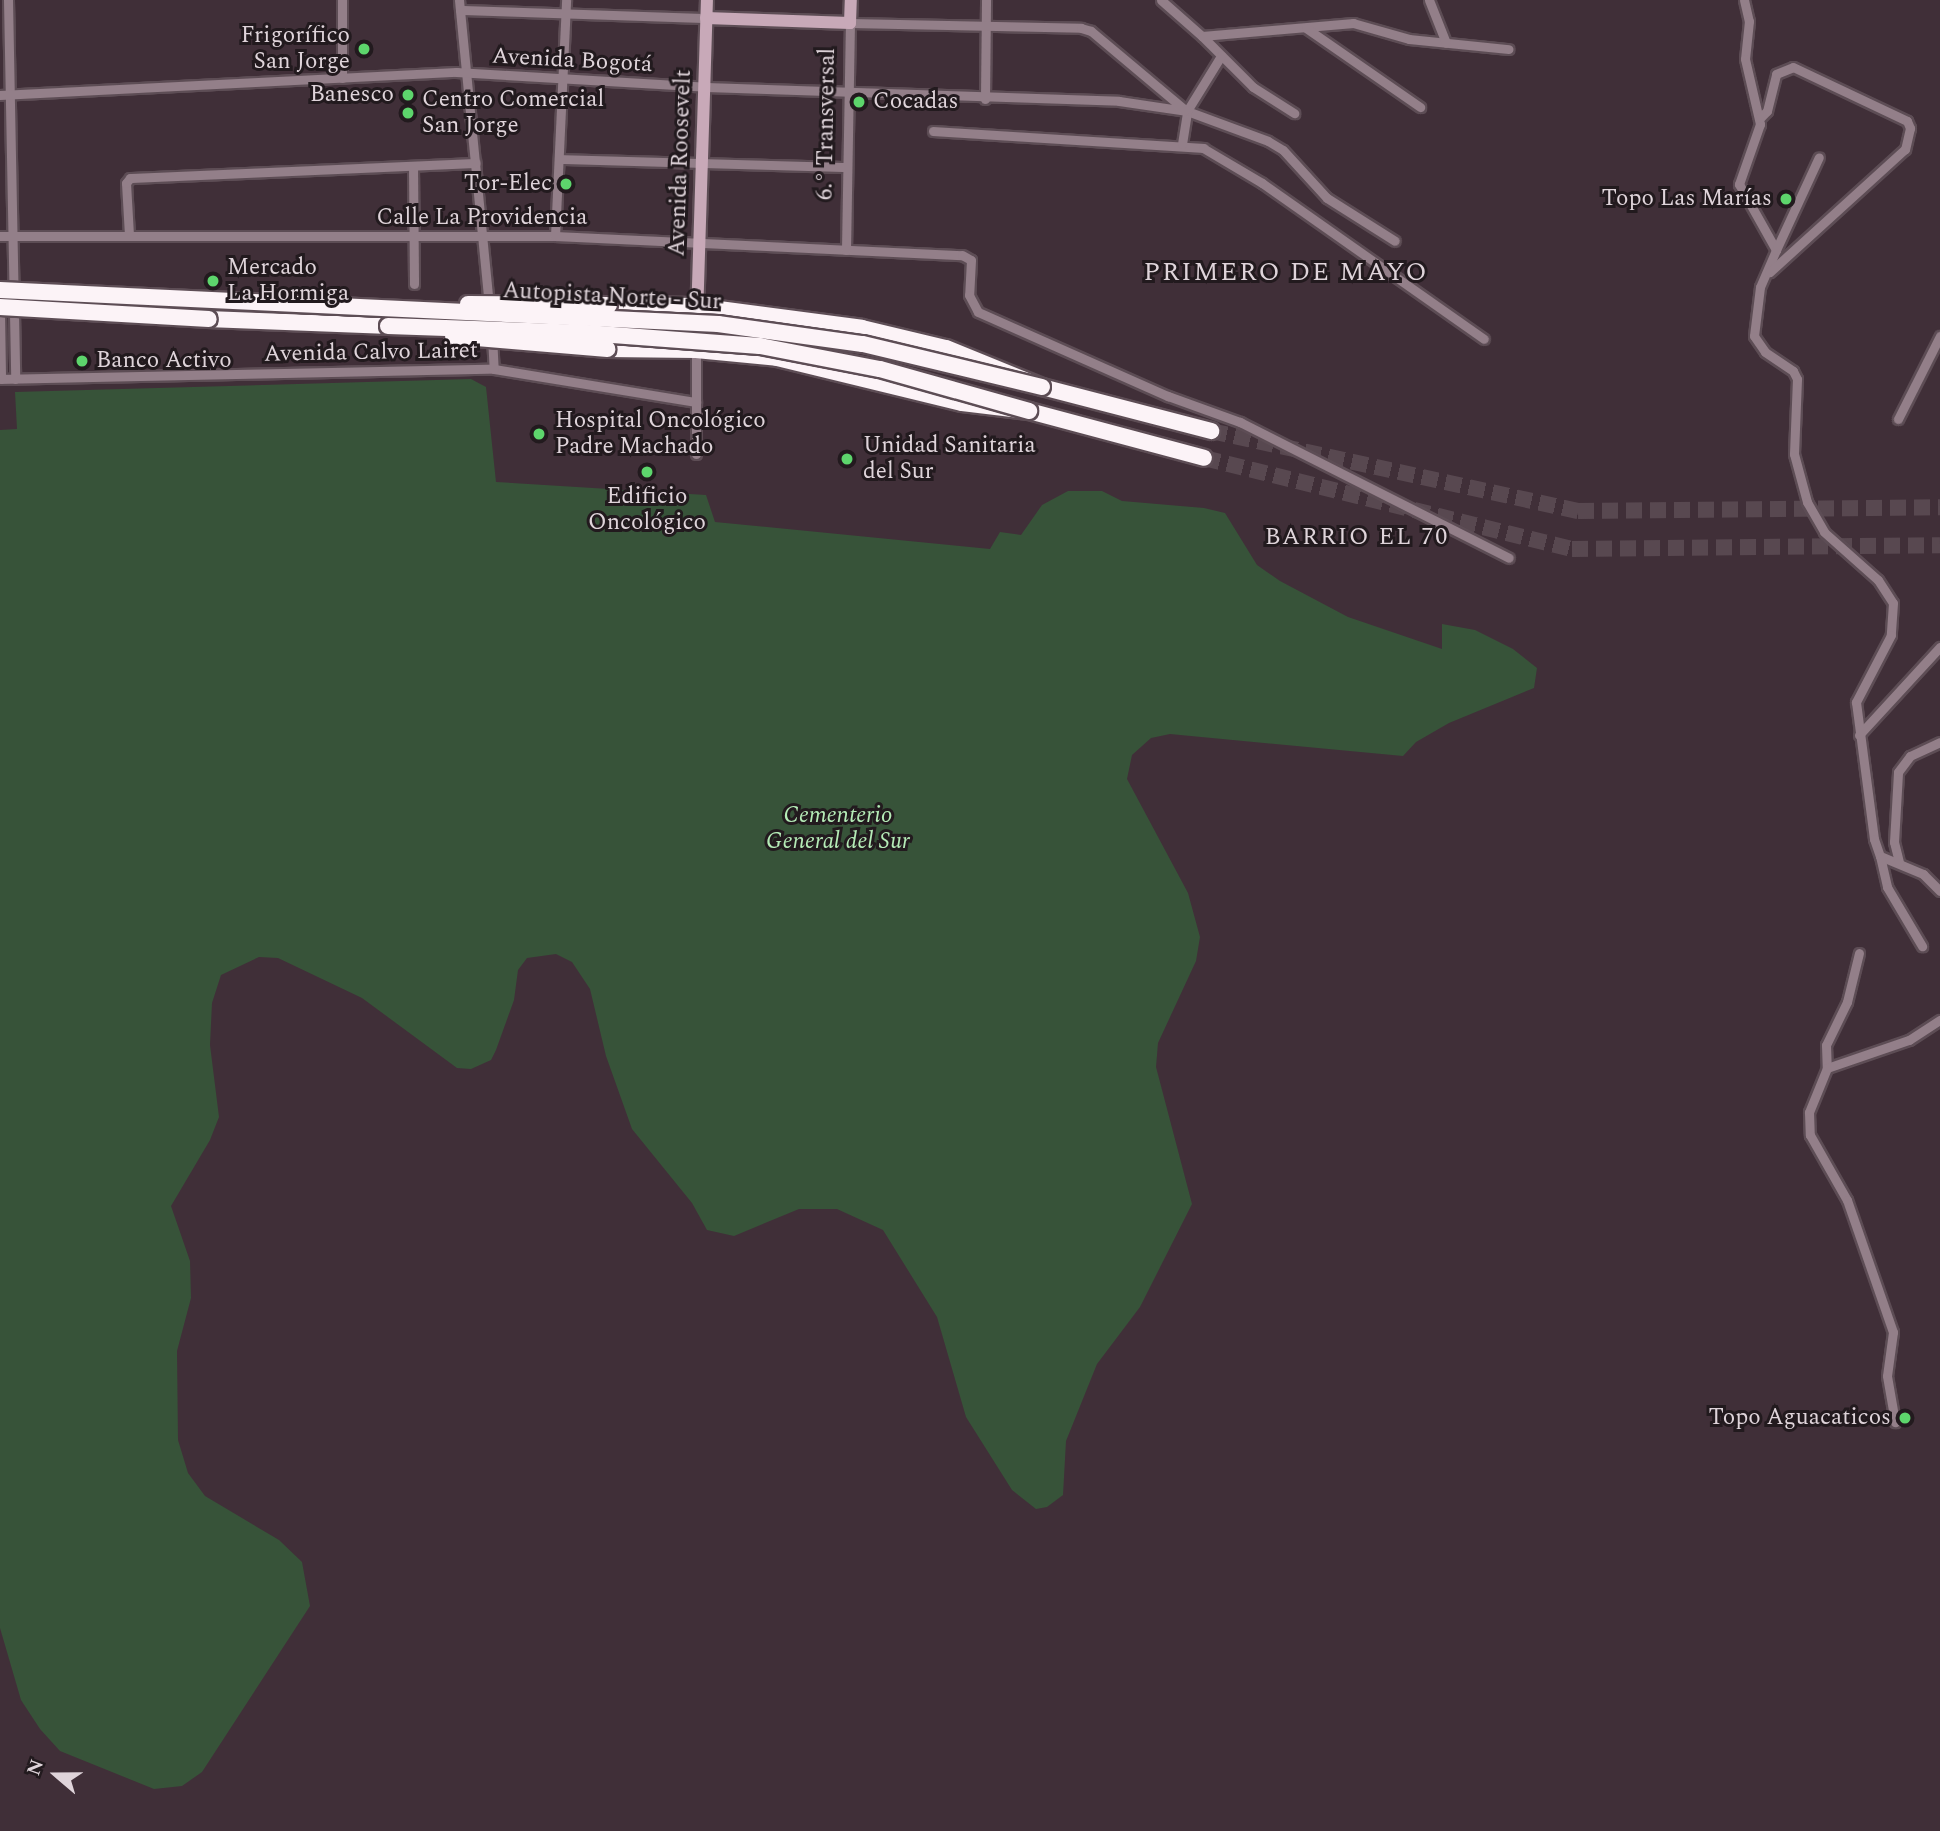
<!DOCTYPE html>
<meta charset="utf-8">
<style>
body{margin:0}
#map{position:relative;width:1940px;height:1831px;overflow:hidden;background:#402f38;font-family:Spectral,serif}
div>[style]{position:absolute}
.green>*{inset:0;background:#375339}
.highway-tunnel>*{height:16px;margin-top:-8px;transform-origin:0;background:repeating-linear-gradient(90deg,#584850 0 16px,transparent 0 24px)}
.roads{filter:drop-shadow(2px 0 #5d4d55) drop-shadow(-2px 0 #5d4d55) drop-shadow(0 2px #5d4d55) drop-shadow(0 -2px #5d4d55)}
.street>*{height:9px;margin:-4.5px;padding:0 4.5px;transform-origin:4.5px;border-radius:4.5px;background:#937f89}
.secondary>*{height:12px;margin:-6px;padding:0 6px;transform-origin:6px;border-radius:6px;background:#c8a9b8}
.highway>*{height:16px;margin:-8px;padding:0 8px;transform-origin:8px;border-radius:8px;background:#fcf3f7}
.bridges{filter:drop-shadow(2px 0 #5d4d55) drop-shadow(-2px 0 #5d4d55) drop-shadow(0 2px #5d4d55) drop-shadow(0 -2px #5d4d55)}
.highway-bridge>*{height:16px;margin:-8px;padding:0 8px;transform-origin:8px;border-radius:8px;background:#fcf3f7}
.dots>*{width:19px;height:19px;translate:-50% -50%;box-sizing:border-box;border:4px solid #221a1e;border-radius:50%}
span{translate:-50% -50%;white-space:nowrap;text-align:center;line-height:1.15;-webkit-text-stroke:6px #221a1e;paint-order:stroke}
.poi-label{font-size:23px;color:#dfd4da}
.right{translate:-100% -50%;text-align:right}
.left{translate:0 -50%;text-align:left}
.street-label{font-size:23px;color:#dfd4da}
.park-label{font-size:23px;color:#b5ecb7;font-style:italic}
.neighbourhood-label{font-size:24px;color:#dfd4da;letter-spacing:2px}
.quarter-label{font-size:26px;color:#dfd4da;letter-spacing:2px}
.north{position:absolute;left:21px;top:1740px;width:70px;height:70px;-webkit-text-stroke:5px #221a1e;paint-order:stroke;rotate:290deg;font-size:19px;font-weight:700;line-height:28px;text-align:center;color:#dfd4da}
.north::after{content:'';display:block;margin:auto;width:24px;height:32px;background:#dfd4da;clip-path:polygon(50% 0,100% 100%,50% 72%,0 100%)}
</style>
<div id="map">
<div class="green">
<i style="clip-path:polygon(471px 379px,486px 387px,496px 482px,706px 495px,715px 522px,990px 549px,1000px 532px,1021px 535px,1042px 505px,1068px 491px,1102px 491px,1122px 501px,1204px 508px,1225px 513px,1257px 565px,1280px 581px,1348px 617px,1442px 649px,1442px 624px,1475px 630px,1513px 649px,1537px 668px,1534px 688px,1449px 723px,1416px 742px,1403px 756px,1170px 734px,1151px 738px,1132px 755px,1127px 779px,1188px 893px,1200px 937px,1196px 961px,1158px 1043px,1156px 1067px,1192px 1204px,1140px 1307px,1097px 1364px,1066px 1441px,1063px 1495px,1047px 1507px,1036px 1509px,1012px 1490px,966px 1417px,937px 1317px,883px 1230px,837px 1209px,799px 1209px,734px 1236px,707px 1230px,692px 1203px,632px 1129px,606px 1056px,590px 989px,572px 962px,556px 954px,527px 958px,518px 970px,514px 1000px,496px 1050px,491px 1060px,471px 1069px,457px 1068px,362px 998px,278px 958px,259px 957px,221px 975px,212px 1003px,210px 1045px,219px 1117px,210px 1140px,171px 1206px,190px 1261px,191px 1298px,177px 1351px,178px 1440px,188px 1473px,205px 1496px,279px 1540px,302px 1562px,310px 1606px,202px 1772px,182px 1786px,154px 1789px,60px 1751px,40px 1729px,21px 1700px,0 1628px,0 430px,17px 429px,15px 392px)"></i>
</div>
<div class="highway-tunnel">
<i style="left:1211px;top:431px;width:376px;rotate:12.3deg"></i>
<i style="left:1578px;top:511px;width:362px;rotate:-0.6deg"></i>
<i style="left:1204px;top:458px;width:379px;rotate:13.9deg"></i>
<i style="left:1572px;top:549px;width:368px;rotate:-0.6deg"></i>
</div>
<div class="roads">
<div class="street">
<i style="left:8px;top:0;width:379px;rotate:88.9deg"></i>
<i style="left:342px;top:0;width:78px;rotate:90deg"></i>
<i style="left:459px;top:0;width:309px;rotate:84.4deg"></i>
<i style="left:1161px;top:0;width:55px;rotate:41.3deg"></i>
<i style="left:1202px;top:36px;width:152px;rotate:-4.9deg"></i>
<i style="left:1353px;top:23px;width:58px;rotate:15.9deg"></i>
<i style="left:1409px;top:39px;width:100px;rotate:5.8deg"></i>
<i style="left:1429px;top:0;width:46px;rotate:68.4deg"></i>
<i style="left:1744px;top:0;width:22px;rotate:77deg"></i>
<i style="left:1749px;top:21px;width:38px;rotate:96deg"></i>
<i style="left:1745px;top:59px;width:67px;rotate:77deg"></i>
<i style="left:1760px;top:124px;width:64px;rotate:109.3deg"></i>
<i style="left:1739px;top:184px;width:76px;rotate:60.7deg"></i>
<i style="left:1776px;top:250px;width:40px;rotate:113.4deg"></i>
<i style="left:1760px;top:287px;width:49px;rotate:97deg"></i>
<i style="left:1754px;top:336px;width:19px;rotate:55deg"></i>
<i style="left:1765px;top:352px;width:34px;rotate:34deg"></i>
<i style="left:1793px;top:371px;width:9px;rotate:63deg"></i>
<i style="left:1797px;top:379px;width:75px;rotate:92.3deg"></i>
<i style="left:1794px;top:454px;width:50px;rotate:74.8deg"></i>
<i style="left:1807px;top:502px;width:34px;rotate:60deg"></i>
<i style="left:1824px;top:532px;width:72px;rotate:41.6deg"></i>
<i style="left:1878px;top:580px;width:27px;rotate:57deg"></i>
<i style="left:1893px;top:603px;width:32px;rotate:94deg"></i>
<i style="left:1891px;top:635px;width:76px;rotate:117.6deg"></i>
<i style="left:1856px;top:702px;width:138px;rotate:82.5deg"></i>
<i style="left:1874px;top:839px;width:18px;rotate:71deg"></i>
<i style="left:1880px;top:856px;width:47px;rotate:22.7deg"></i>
<i style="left:1923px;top:874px;width:24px;rotate:45deg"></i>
<i style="left:460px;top:10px;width:246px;rotate:1.9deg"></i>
<i style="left:1306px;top:28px;width:139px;rotate:34.7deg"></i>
<i style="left:1202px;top:36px;width:72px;rotate:45deg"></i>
<i style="left:1253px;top:87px;width:49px;rotate:32.4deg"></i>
<i style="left:0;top:95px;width:457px;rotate:-2.9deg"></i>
<i style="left:456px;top:72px;width:250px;rotate:3.4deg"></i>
<i style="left:706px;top:87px;width:413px;rotate:1.9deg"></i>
<i style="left:1119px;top:101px;width:69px;rotate:8.4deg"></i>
<i style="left:1187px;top:111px;width:86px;rotate:20.3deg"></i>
<i style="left:1268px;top:141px;width:17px;rotate:31deg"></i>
<i style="left:1283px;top:150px;width:65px;rotate:47.5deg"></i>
<i style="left:1327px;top:198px;width:80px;rotate:32.3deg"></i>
<i style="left:985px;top:99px;width:99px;rotate:-89.4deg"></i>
<i style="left:1760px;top:118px;width:10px;rotate:-45deg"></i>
<i style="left:1767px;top:111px;width:38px;rotate:-76deg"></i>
<i style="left:1776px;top:74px;width:18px;rotate:-22deg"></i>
<i style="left:1793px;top:67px;width:126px;rotate:25.3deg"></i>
<i style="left:1907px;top:121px;width:8px;rotate:67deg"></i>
<i style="left:1910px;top:128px;width:22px;rotate:103deg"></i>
<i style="left:1905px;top:149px;width:183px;rotate:137.7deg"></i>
<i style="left:933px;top:131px;width:271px;rotate:3.6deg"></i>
<i style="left:1203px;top:148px;width:69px;rotate:30.7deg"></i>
<i style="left:1262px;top:183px;width:271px;rotate:35.1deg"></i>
<i style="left:1182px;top:144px;width:33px;rotate:-81deg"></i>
<i style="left:1187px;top:111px;width:65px;rotate:-58.3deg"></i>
<i style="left:560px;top:159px;width:287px;rotate:1.6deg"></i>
<i style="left:413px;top:166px;width:118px;rotate:89.5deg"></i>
<i style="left:129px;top:235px;width:52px;rotate:-93.3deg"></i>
<i style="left:126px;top:183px;width:6px;rotate:-51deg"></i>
<i style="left:130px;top:178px;width:346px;rotate:-2.5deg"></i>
<i style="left:0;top:236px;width:555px"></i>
<i style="left:555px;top:236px;width:407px;rotate:2.7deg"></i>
<i style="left:962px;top:255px;width:10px;rotate:29deg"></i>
<i style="left:971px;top:260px;width:35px;rotate:93deg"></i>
<i style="left:969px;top:295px;width:19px;rotate:62deg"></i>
<i style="left:978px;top:312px;width:208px;rotate:23.9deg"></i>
<i style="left:1168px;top:396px;width:77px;rotate:19.9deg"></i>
<i style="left:1240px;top:422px;width:301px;rotate:26.8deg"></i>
<i style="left:555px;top:236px;width:236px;rotate:-87.3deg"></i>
<i style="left:846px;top:250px;width:227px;rotate:-89deg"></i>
<i style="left:850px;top:23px;width:231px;rotate:1.2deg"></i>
<i style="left:1081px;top:28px;width:10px;rotate:17deg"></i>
<i style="left:1091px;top:31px;width:123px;rotate:40deg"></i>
<i style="left:1776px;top:250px;width:102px;rotate:-65.2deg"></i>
<i style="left:0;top:312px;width:67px;rotate:89.1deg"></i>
<i style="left:1px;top:379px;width:493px;rotate:-1.2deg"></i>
<i style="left:494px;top:369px;width:205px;rotate:9.3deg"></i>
<i style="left:492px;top:336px;width:33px;rotate:87deg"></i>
<i style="left:696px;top:350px;width:104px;rotate:90deg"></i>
<i style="left:1898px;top:419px;width:93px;rotate:-63.2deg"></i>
<i style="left:1859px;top:735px;width:120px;rotate:-47.4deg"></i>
<i style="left:1880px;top:856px;width:32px;rotate:77deg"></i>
<i style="left:1887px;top:887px;width:69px;rotate:59.3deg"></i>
<i style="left:1899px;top:862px;width:21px;rotate:-104deg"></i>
<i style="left:1894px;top:842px;width:70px;rotate:-86.7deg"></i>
<i style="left:1898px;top:772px;width:20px;rotate:-53deg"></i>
<i style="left:1910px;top:756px;width:33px;rotate:-25deg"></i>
<i style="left:1859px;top:953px;width:50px;rotate:103.8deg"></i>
<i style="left:1847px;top:1002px;width:48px;rotate:116deg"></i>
<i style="left:1826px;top:1045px;width:23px;rotate:88deg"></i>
<i style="left:1827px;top:1068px;width:48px;rotate:112.2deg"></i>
<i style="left:1809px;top:1112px;width:23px;rotate:88deg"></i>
<i style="left:1810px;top:1135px;width:75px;rotate:60.4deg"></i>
<i style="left:1847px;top:1200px;width:140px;rotate:70.8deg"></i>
<i style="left:1893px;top:1332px;width:44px;rotate:97.8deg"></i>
<i style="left:1887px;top:1376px;width:47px;rotate:80.1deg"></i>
<i style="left:1827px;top:1068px;width:87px;rotate:-18.9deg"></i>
<i style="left:1909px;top:1040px;width:37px;rotate:-33deg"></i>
</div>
<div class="secondary">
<i style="left:706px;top:18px;width:144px;rotate:2deg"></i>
<i style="left:850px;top:23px;width:23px;rotate:-88deg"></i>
<i style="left:696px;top:349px;width:349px;rotate:-88.2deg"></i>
</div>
<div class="highway">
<i style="left:609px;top:305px;width:87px;rotate:0.7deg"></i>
<i style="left:696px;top:306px;width:167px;rotate:7.5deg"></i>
<i style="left:862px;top:328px;width:86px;rotate:13.4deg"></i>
<i style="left:946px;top:348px;width:104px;rotate:22.1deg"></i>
<i style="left:1042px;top:387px;width:175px;rotate:14.6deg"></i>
<i style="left:209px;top:319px;width:179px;rotate:2.2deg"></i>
<i style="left:607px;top:349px;width:89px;rotate:0.6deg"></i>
<i style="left:696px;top:350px;width:81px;rotate:5.6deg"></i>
<i style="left:777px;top:358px;width:190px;rotate:13.7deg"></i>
<i style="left:962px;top:403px;width:67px;rotate:6.8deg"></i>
<i style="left:1029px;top:411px;width:181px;rotate:15deg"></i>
</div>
</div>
<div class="bridges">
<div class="highway-bridge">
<i style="left:0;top:290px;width:719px;rotate:2.71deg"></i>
<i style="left:718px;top:324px;width:146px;rotate:7.9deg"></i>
<i style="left:863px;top:344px;width:184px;rotate:13.5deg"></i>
<i style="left:468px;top:304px;width:141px;rotate:0.4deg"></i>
<i style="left:0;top:307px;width:209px;rotate:3.3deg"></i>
<i style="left:388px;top:326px;width:198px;rotate:2deg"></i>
<i style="left:586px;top:333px;width:174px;rotate:4.3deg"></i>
<i style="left:760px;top:346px;width:122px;rotate:10.9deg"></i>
<i style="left:880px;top:369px;width:155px;rotate:15.7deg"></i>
<i style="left:453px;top:336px;width:155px;rotate:4.8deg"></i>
</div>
</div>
<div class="dots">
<i style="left:364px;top:49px;background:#5dd56c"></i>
<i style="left:408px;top:95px;background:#5dd56c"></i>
<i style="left:859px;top:102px;background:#5dd56c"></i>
<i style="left:408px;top:113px;background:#5dd56c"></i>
<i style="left:566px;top:184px;background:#5dd56c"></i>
<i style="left:1786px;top:199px;background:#5dd56c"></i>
<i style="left:213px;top:281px;background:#5dd56c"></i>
<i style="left:82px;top:361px;background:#5dd56c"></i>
<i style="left:539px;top:434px;background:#5dd56c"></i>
<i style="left:847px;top:459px;background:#5dd56c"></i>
<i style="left:647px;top:472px;background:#5dd56c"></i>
<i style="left:1905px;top:1418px;background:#5dd56c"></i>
</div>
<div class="poi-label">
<span class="right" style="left:350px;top:49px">Frigorífico<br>San Jorge</span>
<span class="right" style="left:394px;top:95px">Banesco</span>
<span class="left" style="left:422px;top:113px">Centro Comercial<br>San Jorge</span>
<span class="left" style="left:873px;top:102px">Cocadas</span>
<span class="right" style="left:552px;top:184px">Tor-Elec</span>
<span class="right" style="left:1772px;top:199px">Topo Las Marías</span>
<span class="left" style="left:227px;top:281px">Mercado<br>La Hormiga</span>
<span class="left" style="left:96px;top:361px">Banco Activo</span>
<span class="left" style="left:555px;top:434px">Hospital Oncológico<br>Padre Machado</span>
<span class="left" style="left:863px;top:459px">Unidad Sanitaria<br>del Sur</span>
<span style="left:647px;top:510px">Edificio<br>Oncológico</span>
<span class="right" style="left:1891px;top:1418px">Topo Aguacaticos</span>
</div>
<div class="street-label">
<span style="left:572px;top:61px;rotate:3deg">Avenida Bogotá</span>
<span style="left:827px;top:124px;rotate:-89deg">6.° Transversal</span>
<span style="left:681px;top:163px;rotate:-88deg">Avenida Roosevelt</span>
<span style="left:482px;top:218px">Calle La Providencia</span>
<span style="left:612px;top:297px;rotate:3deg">Autopista Norte - Sur</span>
<span style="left:371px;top:353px;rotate:-1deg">Avenida Calvo Lairet</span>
</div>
<div class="park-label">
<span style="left:838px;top:829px">Cementerio<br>General del Sur</span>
</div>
<div class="neighbourhood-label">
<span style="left:1357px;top:538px">BARRIO EL 70</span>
</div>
<div class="quarter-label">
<span style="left:1286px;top:273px">PRIMERO DE MAYO</span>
</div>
<div class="north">N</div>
</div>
